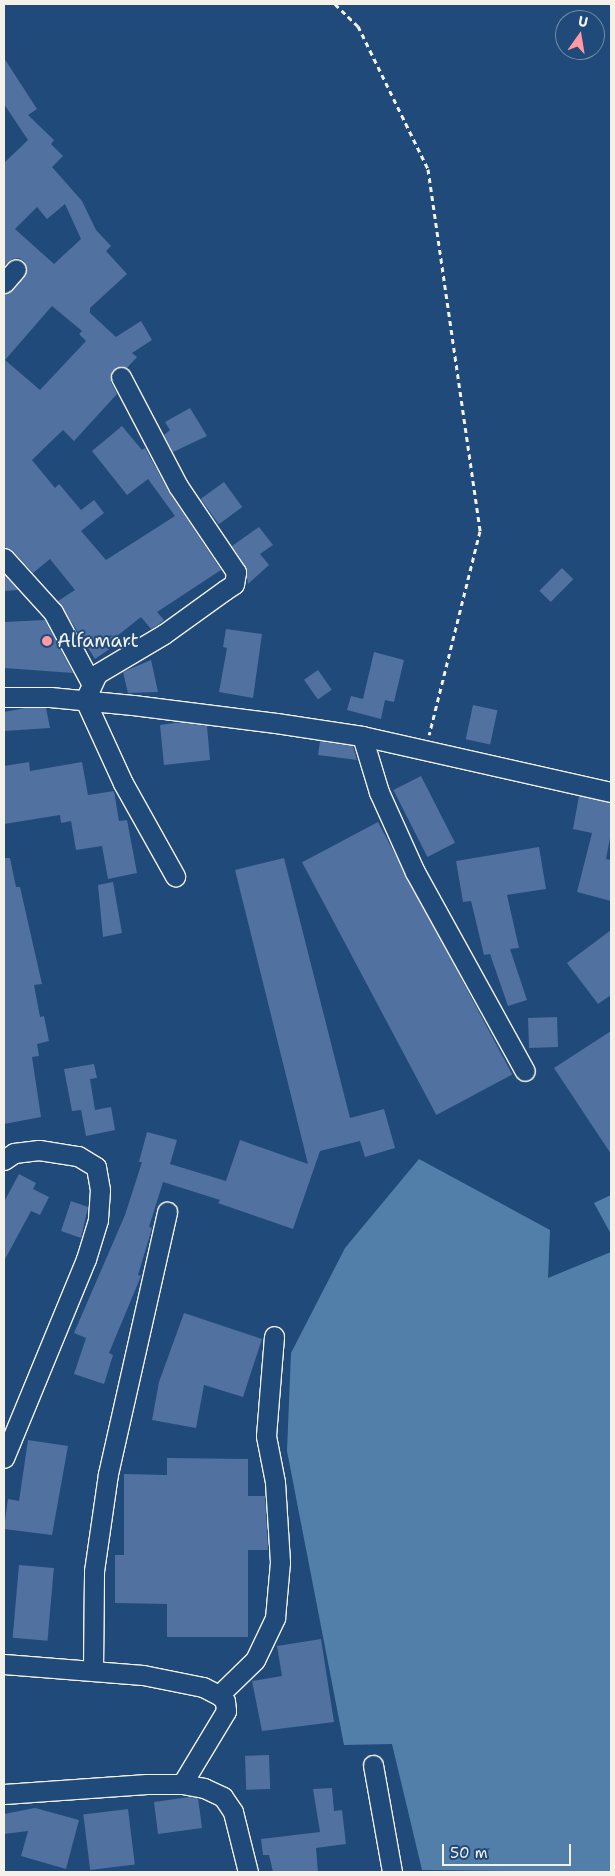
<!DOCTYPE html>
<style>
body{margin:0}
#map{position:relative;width:615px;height:1876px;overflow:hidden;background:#1f4a7a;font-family:"Shantell Sans",sans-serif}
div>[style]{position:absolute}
.water>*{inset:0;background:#527faa}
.building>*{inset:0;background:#5171a1;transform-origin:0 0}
.path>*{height:3px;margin-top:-1.5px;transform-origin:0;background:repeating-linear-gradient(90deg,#f4f1e8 0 5px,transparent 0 9px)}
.roads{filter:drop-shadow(1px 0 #f4f1e8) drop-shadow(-1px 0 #f4f1e8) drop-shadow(0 1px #f4f1e8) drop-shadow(0 -1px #f4f1e8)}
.minor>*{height:19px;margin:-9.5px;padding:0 9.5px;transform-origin:9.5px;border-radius:9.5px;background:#1f4a7a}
.dots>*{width:14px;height:14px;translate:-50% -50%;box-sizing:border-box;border:2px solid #1f4a7a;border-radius:50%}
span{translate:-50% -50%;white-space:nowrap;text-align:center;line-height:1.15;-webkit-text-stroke:4px #1f4a7a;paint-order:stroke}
.poi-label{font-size:19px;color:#f4f1e8}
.left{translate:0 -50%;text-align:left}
.frame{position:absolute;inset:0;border:5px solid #f4f1e8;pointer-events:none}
.north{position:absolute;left:555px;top:10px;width:50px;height:50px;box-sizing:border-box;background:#1f4a7a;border:1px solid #748da6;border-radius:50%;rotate:13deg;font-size:14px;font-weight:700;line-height:20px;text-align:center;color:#f4f1e8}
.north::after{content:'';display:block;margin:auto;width:18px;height:22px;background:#ff9aa2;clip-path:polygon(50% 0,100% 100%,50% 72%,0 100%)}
.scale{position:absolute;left:442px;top:1844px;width:129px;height:22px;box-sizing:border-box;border:2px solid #f4f1e8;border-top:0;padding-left:6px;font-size:15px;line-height:18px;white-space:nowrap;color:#f4f1e8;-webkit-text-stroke:4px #1f4a7a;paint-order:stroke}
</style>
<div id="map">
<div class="water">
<i style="clip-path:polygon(419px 1159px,550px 1230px,548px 1278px,611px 1252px,611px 1872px,422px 1870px,392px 1744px,344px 1745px,287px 1451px,291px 1353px,345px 1248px)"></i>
<i style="clip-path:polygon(611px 1195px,611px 1234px,594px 1203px)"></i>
</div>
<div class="building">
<i style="clip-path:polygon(evenodd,4px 58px,37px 109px,28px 115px,54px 140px,51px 144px,63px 156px,52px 167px,82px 201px,96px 230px,111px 246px,106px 251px,127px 274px,90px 308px,90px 313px,116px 337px,141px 321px,152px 340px,132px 353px,137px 357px,127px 368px,121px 366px,112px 371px,111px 382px,117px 394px,74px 441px,63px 430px,32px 460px,55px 488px,59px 484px,81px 510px,94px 500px,104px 513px,81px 531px,106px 560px,175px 516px,148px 479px,127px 495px,92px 451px,122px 426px,142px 450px,145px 448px,169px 492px,221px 570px,157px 612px,164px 620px,158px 625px,151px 629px,141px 617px,117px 636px,121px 641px,95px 659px,58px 601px,75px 590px,50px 559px,33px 573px,12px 550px,4px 547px,4px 294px,13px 290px,27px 271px,24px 261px,19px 258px,12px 259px,4px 266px,4px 163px,28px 140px,4px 104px,4px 58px,65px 204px,81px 239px,54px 264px,15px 229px,37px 207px,47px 219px,65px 204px,4px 58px,52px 306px,82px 331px,79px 334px,86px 341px,40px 390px,5px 360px,52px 306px)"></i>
<i style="clip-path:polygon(190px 408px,207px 436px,173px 452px,164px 435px,170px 430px,165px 422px)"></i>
<i style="left:224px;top:482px;width:31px;height:29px;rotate:54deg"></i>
<i style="clip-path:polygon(259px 527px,273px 545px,260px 554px,269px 565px,248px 584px,245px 566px,232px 546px)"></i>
<i style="left:562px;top:568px;width:16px;height:32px;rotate:45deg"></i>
<i style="clip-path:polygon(4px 574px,18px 590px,4px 591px)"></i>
<i style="clip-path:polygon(45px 620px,73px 673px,4px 668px,4px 622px)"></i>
<i style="clip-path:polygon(226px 629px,262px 634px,253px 698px,219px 692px,227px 648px,223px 647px)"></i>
<i style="clip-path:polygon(374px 652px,404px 660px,394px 702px,385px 700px,381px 719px,347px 710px,351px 696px,363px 699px)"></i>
<i style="clip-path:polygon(151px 660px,158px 692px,128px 693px,123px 672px)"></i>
<i style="left:318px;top:670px;width:24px;height:17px;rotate:55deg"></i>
<i style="left:473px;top:705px;width:25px;height:35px;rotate:12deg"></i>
<i style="clip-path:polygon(25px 708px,46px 708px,50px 728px,4px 731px,4px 712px)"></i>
<i style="clip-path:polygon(182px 722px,207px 726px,210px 760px,164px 765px,160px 725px)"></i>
<i style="clip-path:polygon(320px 741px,353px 746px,357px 760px,318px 755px)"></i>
<i style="clip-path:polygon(29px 762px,30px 771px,82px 762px,88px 795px,114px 791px,119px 821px,127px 820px,137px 873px,108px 879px,102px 846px,76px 850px,71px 821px,61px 823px,60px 815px,4px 824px,4px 766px)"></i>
<i style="left:421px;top:776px;width:75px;height:31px;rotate:63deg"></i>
<i style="clip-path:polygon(579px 796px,611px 803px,611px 833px,606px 859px,611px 860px,611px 901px,577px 892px,592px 833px,573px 829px)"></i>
<i style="left:378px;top:822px;width:286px;height:86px;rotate:62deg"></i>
<i style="clip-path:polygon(539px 847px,546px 889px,507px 895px,519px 948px,510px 949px,527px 1000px,508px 1006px,490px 954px,484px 955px,471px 901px,463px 902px,456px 861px)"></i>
<i style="clip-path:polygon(4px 858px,10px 858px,16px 887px,20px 887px,42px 984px,34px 985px,40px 1017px,44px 1016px,49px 1041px,37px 1044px,39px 1056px,32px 1057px,41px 1117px,4px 1124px)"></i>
<i style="clip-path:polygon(284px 858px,350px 1118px,384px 1109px,395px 1148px,365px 1157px,360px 1141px,320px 1151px,293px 1229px,218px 1203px,220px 1200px,163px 1182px,149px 1227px,152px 1228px,138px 1275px,141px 1276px,109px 1353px,113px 1355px,104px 1384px,74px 1374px,86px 1338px,74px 1333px,125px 1215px,142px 1162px,139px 1162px,147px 1132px,177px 1140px,170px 1164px,226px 1181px,240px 1140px,308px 1164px,235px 870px)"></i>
<i style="clip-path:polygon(113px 882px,122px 933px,103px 937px,98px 885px)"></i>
<i style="clip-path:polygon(611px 930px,611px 995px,598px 1004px,567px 963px)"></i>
<i style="left:557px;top:1017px;width:30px;height:29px;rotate:88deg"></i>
<i style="clip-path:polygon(611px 1031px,611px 1154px,554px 1068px)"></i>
<i style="clip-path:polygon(94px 1064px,97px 1078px,90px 1079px,95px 1110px,111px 1107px,115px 1130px,86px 1136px,81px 1110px,72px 1111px,64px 1069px)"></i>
<i style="clip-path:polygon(19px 1174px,36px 1183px,33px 1189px,49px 1197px,40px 1215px,31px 1211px,4px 1261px,4px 1202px)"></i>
<i style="clip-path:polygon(71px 1201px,88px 1207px,81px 1238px,61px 1231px)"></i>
<i style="clip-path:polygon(184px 1313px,262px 1339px,243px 1397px,204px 1385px,196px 1428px,152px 1420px,159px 1382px)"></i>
<i style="clip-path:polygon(28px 1440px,68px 1446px,52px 1535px,4px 1529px,8px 1499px,19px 1501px)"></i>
<i style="clip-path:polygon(167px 1458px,248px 1459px,248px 1496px,265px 1496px,268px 1550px,248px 1550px,248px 1637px,167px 1637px,167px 1604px,115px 1603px,115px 1555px,124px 1555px,124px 1474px,167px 1475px)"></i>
<i style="left:19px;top:1565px;width:35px;height:73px;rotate:5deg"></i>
<i style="clip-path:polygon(321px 1639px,334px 1722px,262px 1731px,252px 1681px,282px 1676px,277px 1646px)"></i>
<i style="left:269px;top:1755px;width:34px;height:24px;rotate:88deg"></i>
<i style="clip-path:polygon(332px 1788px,334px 1811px,342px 1810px,346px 1844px,316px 1848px,318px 1872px,273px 1872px,269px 1855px,263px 1855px,261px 1839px,320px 1832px,313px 1789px)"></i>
<i style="clip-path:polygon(190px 1797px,198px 1798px,202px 1828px,158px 1834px,154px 1802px)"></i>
<i style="clip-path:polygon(35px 1808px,79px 1820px,66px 1869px,21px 1856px,28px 1831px,4px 1834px,4px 1814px)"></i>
<i style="left:128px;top:1809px;width:56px;height:45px;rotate:83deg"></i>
</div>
<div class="path">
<i style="left:335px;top:4px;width:32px;rotate:44deg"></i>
<i style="left:358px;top:26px;width:159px;rotate:63.9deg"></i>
<i style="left:428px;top:169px;width:366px;rotate:81.8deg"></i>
<i style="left:480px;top:531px;width:210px;rotate:104deg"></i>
</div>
<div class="roads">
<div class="minor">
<i style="left:4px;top:283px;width:18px;rotate:-49deg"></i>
<i style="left:121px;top:377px;width:123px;rotate:62.4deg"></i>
<i style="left:178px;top:486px;width:104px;rotate:56deg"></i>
<i style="left:236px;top:572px;width:12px;rotate:99deg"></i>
<i style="left:234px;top:584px;width:11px;rotate:146deg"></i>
<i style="left:225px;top:590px;width:75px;rotate:144.2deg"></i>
<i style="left:164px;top:634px;width:78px;rotate:149.2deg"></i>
<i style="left:97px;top:674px;width:29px;rotate:115deg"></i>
<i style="left:85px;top:700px;width:91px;rotate:65.4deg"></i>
<i style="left:123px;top:783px;width:107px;rotate:60.8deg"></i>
<i style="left:4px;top:558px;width:73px;rotate:47.8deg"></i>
<i style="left:53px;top:612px;width:81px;rotate:61.8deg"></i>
<i style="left:4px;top:697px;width:46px"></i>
<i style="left:50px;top:697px;width:83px;rotate:5.5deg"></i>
<i style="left:133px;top:705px;width:144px;rotate:7.2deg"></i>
<i style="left:276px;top:723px;width:87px;rotate:8.6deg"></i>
<i style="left:362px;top:736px;width:255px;rotate:12.7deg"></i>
<i style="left:362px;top:736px;width:59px;rotate:73.1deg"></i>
<i style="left:379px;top:792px;width:88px;rotate:65.8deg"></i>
<i style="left:415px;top:872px;width:227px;rotate:61.1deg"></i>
<i style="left:4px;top:1160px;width:12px;rotate:-35deg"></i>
<i style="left:14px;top:1153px;width:25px;rotate:-7deg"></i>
<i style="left:39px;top:1150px;width:39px;rotate:9deg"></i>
<i style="left:78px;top:1156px;width:21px;rotate:31deg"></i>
<i style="left:96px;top:1167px;width:23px;rotate:80deg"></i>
<i style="left:100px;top:1190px;width:30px;rotate:94deg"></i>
<i style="left:98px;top:1220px;width:41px;rotate:107.1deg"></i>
<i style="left:86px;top:1259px;width:215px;rotate:112.4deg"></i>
<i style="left:4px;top:1664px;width:139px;rotate:4.5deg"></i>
<i style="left:143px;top:1675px;width:61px;rotate:11.3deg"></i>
<i style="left:203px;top:1687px;width:18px;rotate:27deg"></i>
<i style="left:219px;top:1695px;width:8px;rotate:45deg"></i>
<i style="left:225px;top:1701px;width:10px;rotate:84deg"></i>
<i style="left:226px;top:1711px;width:85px;rotate:121.1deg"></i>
<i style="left:93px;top:1670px;width:99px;rotate:-89.4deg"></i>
<i style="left:94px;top:1571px;width:98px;rotate:-81.8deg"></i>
<i style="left:108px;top:1474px;width:269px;rotate:-77.3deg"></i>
<i style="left:219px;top:1695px;width:50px;rotate:-44.2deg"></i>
<i style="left:255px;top:1660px;width:47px;rotate:-64.5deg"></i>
<i style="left:275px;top:1618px;width:56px;rotate:-84.9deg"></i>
<i style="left:280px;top:1562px;width:80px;rotate:-93.6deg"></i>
<i style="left:275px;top:1482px;width:47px;rotate:-101.1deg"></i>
<i style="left:266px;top:1436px;width:100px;rotate:-85.4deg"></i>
<i style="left:373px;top:1765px;width:109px;rotate:79.9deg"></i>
<i style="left:4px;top:1794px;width:143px;rotate:-4deg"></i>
<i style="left:147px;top:1784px;width:35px"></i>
<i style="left:182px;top:1784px;width:22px;rotate:10deg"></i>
<i style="left:204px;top:1788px;width:21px;rotate:25deg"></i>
<i style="left:223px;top:1797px;width:18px;rotate:56deg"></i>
<i style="left:233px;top:1812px;width:62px;rotate:76deg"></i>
</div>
</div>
<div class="dots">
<i style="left:47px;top:641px;background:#ff9aa2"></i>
</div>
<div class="poi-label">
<span class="left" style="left:57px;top:641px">Alfamart</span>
</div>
<div class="frame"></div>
<div class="north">U</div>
<div class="scale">50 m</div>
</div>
